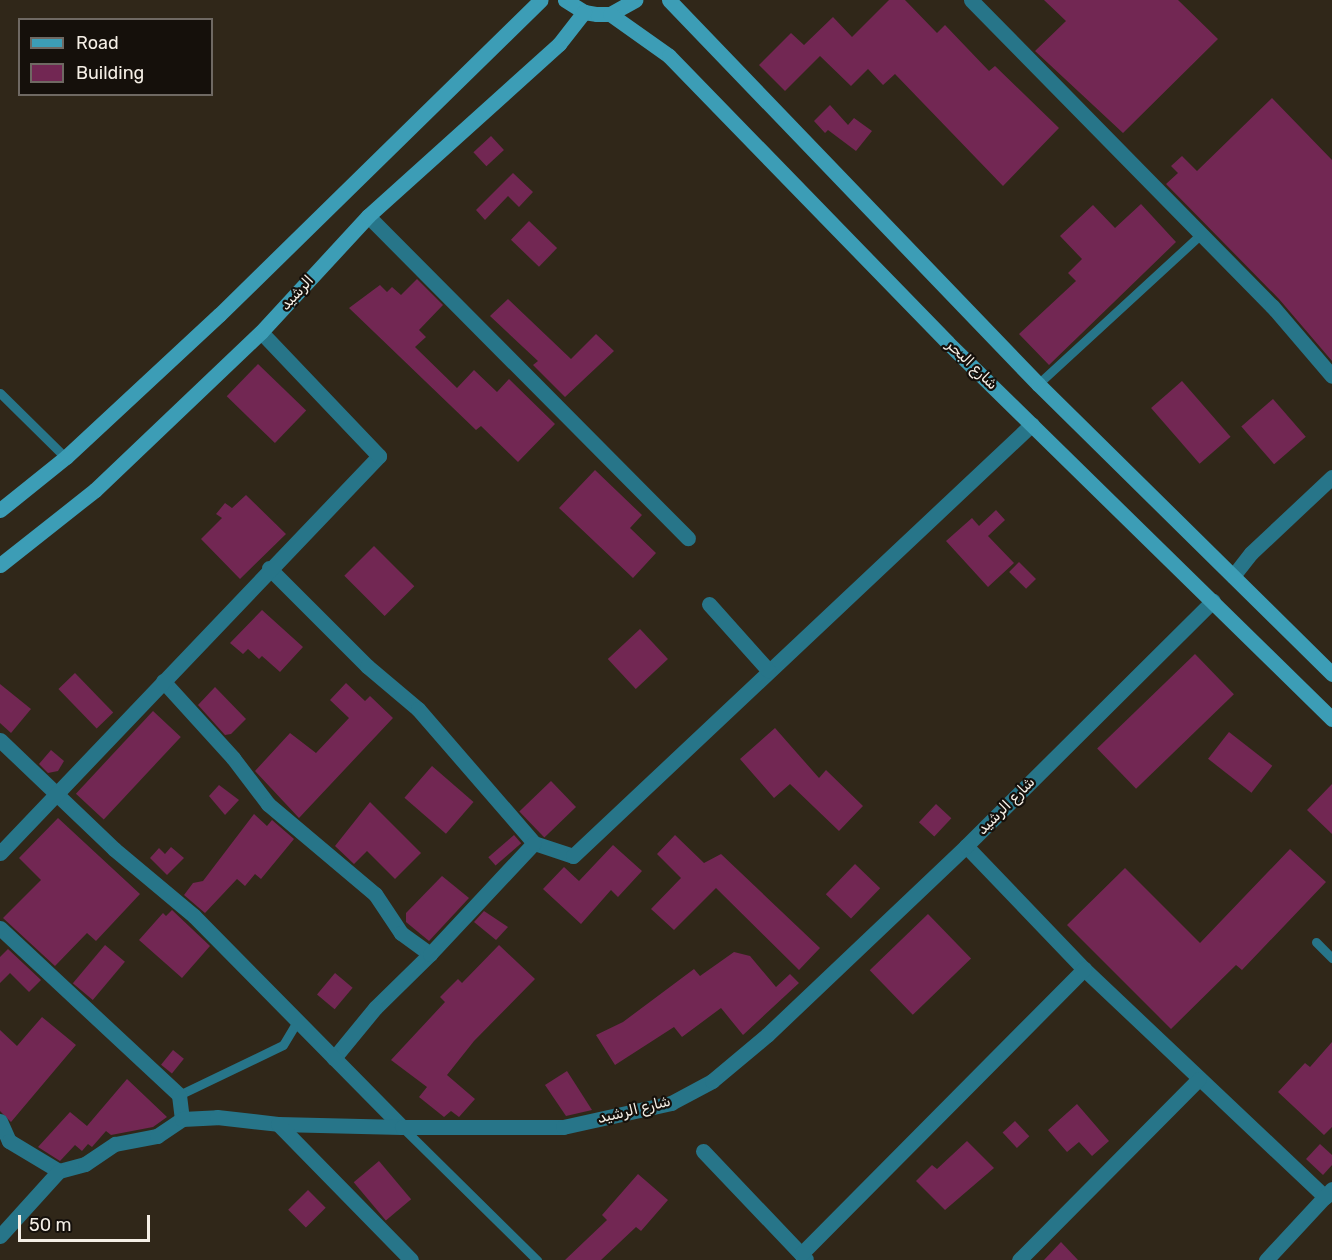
<!DOCTYPE html>
<meta charset="utf-8">
<style>
body{margin:0}
#map{position:relative;width:1332px;height:1260px;overflow:hidden;background:#302719;font-family:Rubik,"Noto Sans Arabic",sans-serif}
div>[style]{position:absolute}
.building>*{inset:0;background:#722753;transform-origin:0 0}
.lane>*{height:9px;margin:-4.5px;padding:0 4.5px;transform-origin:4.5px;border-radius:4.5px;background:#277589}
.street>*{height:15px;margin:-7.5px;padding:0 7.5px;transform-origin:7.5px;border-radius:7.5px;background:#277589}
.secondary>*{height:15px;margin:-7.5px;padding:0 7.5px;transform-origin:7.5px;border-radius:7.5px;background:#3c9db6}
span{translate:-50% -50%;white-space:nowrap;text-align:center;line-height:1.15;-webkit-text-stroke:4.5px #15100b;paint-order:stroke}
.street-label{font-size:15px;color:#f5efe6}
.legend{position:absolute;left:18px;top:18px;width:195px;height:78px;box-sizing:border-box;background:#15100b;border:2px solid #6f6963;margin:0;padding:8px 10px;list-style:none;font-size:18px;color:#f5efe6}
.legend li{display:flex;align-items:center;gap:12px;height:30px}
.legend b{width:30px;border:2px solid #6f6963}
.scale{position:absolute;left:18px;top:1215px;width:132px;height:27px;box-sizing:border-box;border:3px solid #f5efe6;border-top:0;padding-left:8px;font-size:18px;line-height:21px;white-space:nowrap;color:#f5efe6;-webkit-text-stroke:4px #15100b;paint-order:stroke}
</style>
<div id="map">
<div class="building">
<i style="clip-path:polygon(889px 0,905px 0,937px 33px,945px 25px,989px 71px,995px 66px,1059px 128px,1003px 186px,895px 74px,883px 85px,868px 69px,851px 86px,820px 56px,785px 91px,759px 65px,791px 33px,804px 45px,833px 17px,852px 37px)"></i>
<i style="clip-path:polygon(1044px 0,1178px 0,1218px 39px,1123px 133px,1035px 51px,1066px 21px)"></i>
<i style="clip-path:polygon(1272px 98px,1332px 160px,1332px 361px,1279px 299px,1166px 184px,1178px 173px,1171px 166px,1182px 156px,1197px 171px)"></i>
<i style="clip-path:polygon(830px 105px,848px 125px,854px 118px,872px 131px,856px 151px,828px 130px,825px 133px,814px 121px)"></i>
<i style="left:491px;top:136px;width:19px;height:24px;rotate:47deg"></i>
<i style="clip-path:polygon(513px 173px,533px 192px,519px 207px,508px 196px,485px 220px,476px 210px)"></i>
<i style="clip-path:polygon(1141px 204px,1176px 242px,1049px 365px,1019px 334px,1076px 281px,1068px 273px,1082px 259px,1060px 236px,1093px 205px,1115px 228px)"></i>
<i style="left:529px;top:221px;width:39px;height:26px;rotate:44deg"></i>
<i style="clip-path:polygon(417px 279px,443px 305px,419px 330px,426px 337px,415px 347px,457px 388px,474px 370px,497px 392px,509px 379px,555px 424px,518px 462px,481px 426px,476px 430px,349px 308px,380px 285px,387px 292px,392px 287px,401px 295px)"></i>
<i style="clip-path:polygon(508px 299px,571px 359px,596px 334px,614px 351px,565px 397px,533px 365px,538px 361px,490px 316px)"></i>
<i style="left:258px;top:364px;width:67px;height:45px;rotate:44deg"></i>
<i style="left:1182px;top:381px;width:74px;height:41px;rotate:49deg"></i>
<i style="left:1273px;top:399px;width:50px;height:42px;rotate:49deg"></i>
<i style="clip-path:polygon(595px 470px,642px 515px,630px 528px,656px 553px,633px 578px,559px 508px)"></i>
<i style="clip-path:polygon(246px 495px,286px 534px,240px 579px,201px 539px,222px 518px,216px 514px,225px 503px,232px 508px)"></i>
<i style="clip-path:polygon(996px 510px,1005px 520px,988px 536px,1014px 563px,988px 587px,946px 541px,972px 518px,979px 526px)"></i>
<i style="left:374px;top:546px;width:57px;height:42px;rotate:45deg"></i>
<i style="left:1019px;top:562px;width:24px;height:14px;rotate:45deg"></i>
<i style="clip-path:polygon(262px 610px,303px 647px,280px 672px,262px 656px,259px 659px,248px 649px,243px 654px,230px 643px)"></i>
<i style="left:640px;top:629px;width:41px;height:44px;rotate:47deg"></i>
<i style="left:1195px;top:654px;width:56px;height:136px;rotate:46deg"></i>
<i style="left:75px;top:673px;width:55px;height:23px;rotate:46deg"></i>
<i style="clip-path:polygon(346px 683px,365px 701px,370px 696px,393px 718px,299px 818px,255px 771px,290px 733px,316px 753px,349px 718px,330px 700px)"></i>
<i style="clip-path:polygon(0 684px,31px 709px,11px 733px,0 723px)"></i>
<i style="clip-path:polygon(215px 687px,246px 719px,231px 734px,225px 735px,198px 705px)"></i>
<i style="left:153px;top:711px;width:38px;height:113px;rotate:43deg"></i>
<i style="clip-path:polygon(775px 728px,819px 778px,826px 770px,863px 806px,839px 831px,790px 784px,774px 798px,740px 759px)"></i>
<i style="left:1229px;top:732px;width:55px;height:34px;rotate:38deg"></i>
<i style="clip-path:polygon(51px 750px,64px 761px,58px 771px,48px 773px,39px 764px)"></i>
<i style="left:432px;top:766px;width:55px;height:42px;rotate:41deg"></i>
<i style="left:551px;top:781px;width:36px;height:44px;rotate:46deg"></i>
<i style="clip-path:polygon(1332px 784px,1332px 834px,1307px 810px)"></i>
<i style="clip-path:polygon(219px 785px,239px 800px,225px 815px,209px 796px)"></i>
<i style="clip-path:polygon(370px 802px,421px 853px,395px 879px,367px 851px,354px 864px,335px 846px)"></i>
<i style="left:936px;top:804px;width:21px;height:25px;rotate:43deg"></i>
<i style="clip-path:polygon(254px 814px,267px 826px,272px 820px,294px 839px,261px 879px,255px 874px,245px 886px,237px 879px,205px 913px,184px 895px,193px 883px,203px 881px)"></i>
<i style="clip-path:polygon(58px 818px,140px 894px,96px 941px,87px 933px,55px 966px,3px 918px,41px 880px,19px 858px)"></i>
<i style="left:514px;top:835px;width:11px;height:34px;rotate:49deg"></i>
<i style="clip-path:polygon(675px 835px,704px 863px,721px 854px,820px 948px,799px 970px,716px 888px,674px 930px,651px 909px,681px 878px,657px 854px)"></i>
<i style="clip-path:polygon(613px 845px,642px 871px,618px 897px,611px 890px,581px 924px,543px 889px,564px 867px,579px 881px)"></i>
<i style="clip-path:polygon(171px 847px,184px 858px,167px 875px,150px 858px,159px 848px,165px 854px)"></i>
<i style="clip-path:polygon(1290px 849px,1326px 882px,1242px 970px,1236px 965px,1171px 1029px,1067px 925px,1125px 868px,1200px 943px)"></i>
<i style="left:855px;top:864px;width:35px;height:42px;rotate:44deg"></i>
<i style="clip-path:polygon(442px 876px,469px 898px,429px 941px,406px 922px,406px 913px)"></i>
<i style="clip-path:polygon(172px 910px,210px 946px,182px 978px,139px 940px,163px 913px,166px 916px)"></i>
<i style="clip-path:polygon(484px 911px,508px 927px,496px 940px,474px 922px)"></i>
<i style="left:928px;top:914px;width:62px;height:81px;rotate:46deg"></i>
<i style="left:105px;top:945px;width:26px;height:50px;rotate:40deg"></i>
<i style="clip-path:polygon(499px 945px,535px 979px,474px 1041px,447px 1075px,475px 1099px,459px 1117px,451px 1111px,444px 1117px,419px 1097px,427px 1087px,391px 1060px,445px 1002px,440px 997px,458px 979px,462px 983px)"></i>
<i style="clip-path:polygon(8px 949px,41px 980px,29px 992px,10px 973px,0 983px,0 957px)"></i>
<i style="clip-path:polygon(734px 952px,750px 956px,776px 987px,790px 974px,799px 983px,743px 1035px,721px 1008px,682px 1037px,674px 1027px,615px 1065px,596px 1035px,623px 1022px,694px 969px,700px 976px)"></i>
<i style="left:335px;top:973px;width:23px;height:28px;rotate:40deg"></i>
<i style="clip-path:polygon(42px 1017px,76px 1045px,11px 1122px,0 1111px,0 1030px,17px 1046px)"></i>
<i style="clip-path:polygon(1332px 1042px,1332px 1127px,1324px 1135px,1278px 1092px,1305px 1063px,1310px 1067px)"></i>
<i style="left:173px;top:1050px;width:14px;height:19px;rotate:39deg"></i>
<i style="clip-path:polygon(567px 1071px,592px 1110px,566px 1116px,545px 1085px)"></i>
<i style="clip-path:polygon(127px 1079px,167px 1117px,153px 1127px,111px 1135px,106px 1131px,92px 1147px,88px 1144px,82px 1151px,75px 1145px,60px 1161px,38px 1147px,70px 1112px,87px 1126px)"></i>
<i style="clip-path:polygon(1077px 1104px,1109px 1141px,1092px 1156px,1079px 1142px,1067px 1152px,1048px 1130px)"></i>
<i style="left:1015px;top:1121px;width:21px;height:17px;rotate:47deg"></i>
<i style="clip-path:polygon(967px 1141px,994px 1168px,945px 1210px,916px 1181px,932px 1165px,937px 1169px)"></i>
<i style="clip-path:polygon(1320px 1144px,1332px 1155px,1332px 1165px,1323px 1175px,1306px 1159px)"></i>
<i style="left:379px;top:1161px;width:50px;height:33px;rotate:50deg"></i>
<i style="clip-path:polygon(638px 1174px,668px 1200px,641px 1231px,636px 1227px,601px 1260px,565px 1260px,607px 1220px,602px 1215px)"></i>
<i style="left:308px;top:1190px;width:25px;height:28px;rotate:45deg"></i>
<i style="clip-path:polygon(1061px 1242px,1078px 1260px,1044px 1260px)"></i>
</div>
<div class="lane">
<i style="left:1038px;top:384px;width:219px;rotate:-42.6deg"></i>
<i style="left:0;top:393px;width:93px;rotate:44.6deg"></i>
<i style="left:1316px;top:942px;width:23px;rotate:45deg"></i>
<i style="left:179px;top:1095px;width:115px;rotate:-25.7deg"></i>
<i style="left:283px;top:1045px;width:27px;rotate:-59deg"></i>
<i style="left:402px;top:1127px;width:190px;rotate:44.6deg"></i>
</div>
<div class="street">
<i style="left:971px;top:0;width:429px;rotate:45.5deg"></i>
<i style="left:1272px;top:306px;width:92px;rotate:49.4deg"></i>
<i style="left:368px;top:216px;width:454px;rotate:45.2deg"></i>
<i style="left:269px;top:568px;width:139px;rotate:45deg"></i>
<i style="left:367px;top:666px;width:67px;rotate:40.1deg"></i>
<i style="left:418px;top:709px;width:177px;rotate:49.1deg"></i>
<i style="left:534px;top:843px;width:41px;rotate:18.4deg"></i>
<i style="left:573px;top:856px;width:630px;rotate:-43.26deg"></i>
<i style="left:1233px;top:576px;width:29px;rotate:-52deg"></i>
<i style="left:1251px;top:553px;width:111px;rotate:-43.2deg"></i>
<i style="left:709px;top:604px;width:89px;rotate:48.2deg"></i>
<i style="left:163px;top:681px;width:104px;rotate:47.7deg"></i>
<i style="left:233px;top:758px;width:58px;rotate:52.7deg"></i>
<i style="left:268px;top:804px;width:140px;rotate:40.1deg"></i>
<i style="left:375px;top:894px;width:47px;rotate:56.3deg"></i>
<i style="left:401px;top:933px;width:36px;rotate:36deg"></i>
<i style="left:430px;top:954px;width:77px;rotate:135.5deg"></i>
<i style="left:375px;top:1008px;width:65px;rotate:129.4deg"></i>
<i style="left:0;top:740px;width:158px;rotate:43.7deg"></i>
<i style="left:114px;top:849px;width:104px;rotate:39.9deg"></i>
<i style="left:194px;top:916px;width:296px;rotate:45.4deg"></i>
<i style="left:966px;top:846px;width:170px;rotate:46.2deg"></i>
<i style="left:1084px;top:969px;width:332px;rotate:43.4deg"></i>
<i style="left:0;top:853px;width:549px;rotate:-46.33deg"></i>
<i style="left:379px;top:456px;width:171px;rotate:-133.6deg"></i>
<i style="left:0;top:928px;width:245px;rotate:43deg"></i>
<i style="left:179px;top:1095px;width:24px;rotate:83deg"></i>
<i style="left:430px;top:954px;width:152px;rotate:-46.9deg"></i>
<i style="left:0;top:1121px;width:22px;rotate:66deg"></i>
<i style="left:9px;top:1141px;width:58px;rotate:31deg"></i>
<i style="left:59px;top:1171px;width:27px;rotate:-15deg"></i>
<i style="left:85px;top:1164px;width:36px;rotate:-34deg"></i>
<i style="left:115px;top:1144px;width:43px;rotate:-10.8deg"></i>
<i style="left:157px;top:1136px;width:30px;rotate:-34deg"></i>
<i style="left:182px;top:1119px;width:35px;rotate:-3deg"></i>
<i style="left:217px;top:1117px;width:61px;rotate:6.5deg"></i>
<i style="left:278px;top:1124px;width:124px;rotate:1.4deg"></i>
<i style="left:402px;top:1127px;width:161px"></i>
<i style="left:563px;top:1127px;width:111px;rotate:-12.5deg"></i>
<i style="left:671px;top:1103px;width:47px;rotate:-28.2deg"></i>
<i style="left:712px;top:1081px;width:72px;rotate:-39.9deg"></i>
<i style="left:767px;top:1035px;width:274px;rotate:-43.5deg"></i>
<i style="left:966px;top:846px;width:348px;rotate:-44.8deg"></i>
<i style="left:278px;top:1124px;width:190px;rotate:45.6deg"></i>
<i style="left:703px;top:1151px;width:149px;rotate:46.4deg"></i>
<i style="left:0;top:1236px;width:88px;rotate:-47.8deg"></i>
<i style="left:801px;top:1254px;width:402px;rotate:-45.2deg"></i>
<i style="left:1019px;top:1260px;width:255px;rotate:-45.2deg"></i>
<i style="left:1266px;top:1260px;width:97px;rotate:-47.1deg"></i>
</div>
<div class="secondary">
<i style="left:565px;top:0;width:22px;rotate:32deg"></i>
<i style="left:584px;top:12px;width:13px;rotate:9deg"></i>
<i style="left:597px;top:14px;width:13px"></i>
<i style="left:610px;top:14px;width:29px;rotate:-29deg"></i>
<i style="left:669px;top:0;width:533px;rotate:46.14deg"></i>
<i style="left:1038px;top:384px;width:413px;rotate:44.6deg"></i>
<i style="left:610px;top:14px;width:72px;rotate:35.4deg"></i>
<i style="left:669px;top:56px;width:399px;rotate:45.8deg"></i>
<i style="left:947px;top:342px;width:539px;rotate:44.4deg"></i>
<i style="left:0;top:510px;width:85px;rotate:-38.8deg"></i>
<i style="left:66px;top:457px;width:209px;rotate:-42.9deg"></i>
<i style="left:219px;top:315px;width:450px;rotate:-44.4deg"></i>
<i style="left:0;top:565px;width:121px;rotate:-38.3deg"></i>
<i style="left:95px;top:490px;width:229px;rotate:-43.6deg"></i>
<i style="left:261px;top:332px;width:158px;rotate:-47.3deg"></i>
<i style="left:368px;top:216px;width:257px;rotate:-42deg"></i>
<i style="left:559px;top:44px;width:41px;rotate:-52deg"></i>
</div>
<div class="street-label">
<span style="left:297px;top:293px;rotate:-47deg">الرشيد</span>
<span style="left:972px;top:365px;rotate:44deg">شارع البحر</span>
<span style="left:1006px;top:806px;rotate:-45deg">شارع الرشيد</span>
<span style="left:634px;top:1110px;rotate:-14deg">شارع الرشيد</span>
</div>
<ul class="legend">
<li><b style="height:8px;background:#3c9db6"></b>Road</li>
<li><b style="height:16px;background:#722753"></b>Building</li>
</ul>
<div class="scale">50 m</div>
</div>
